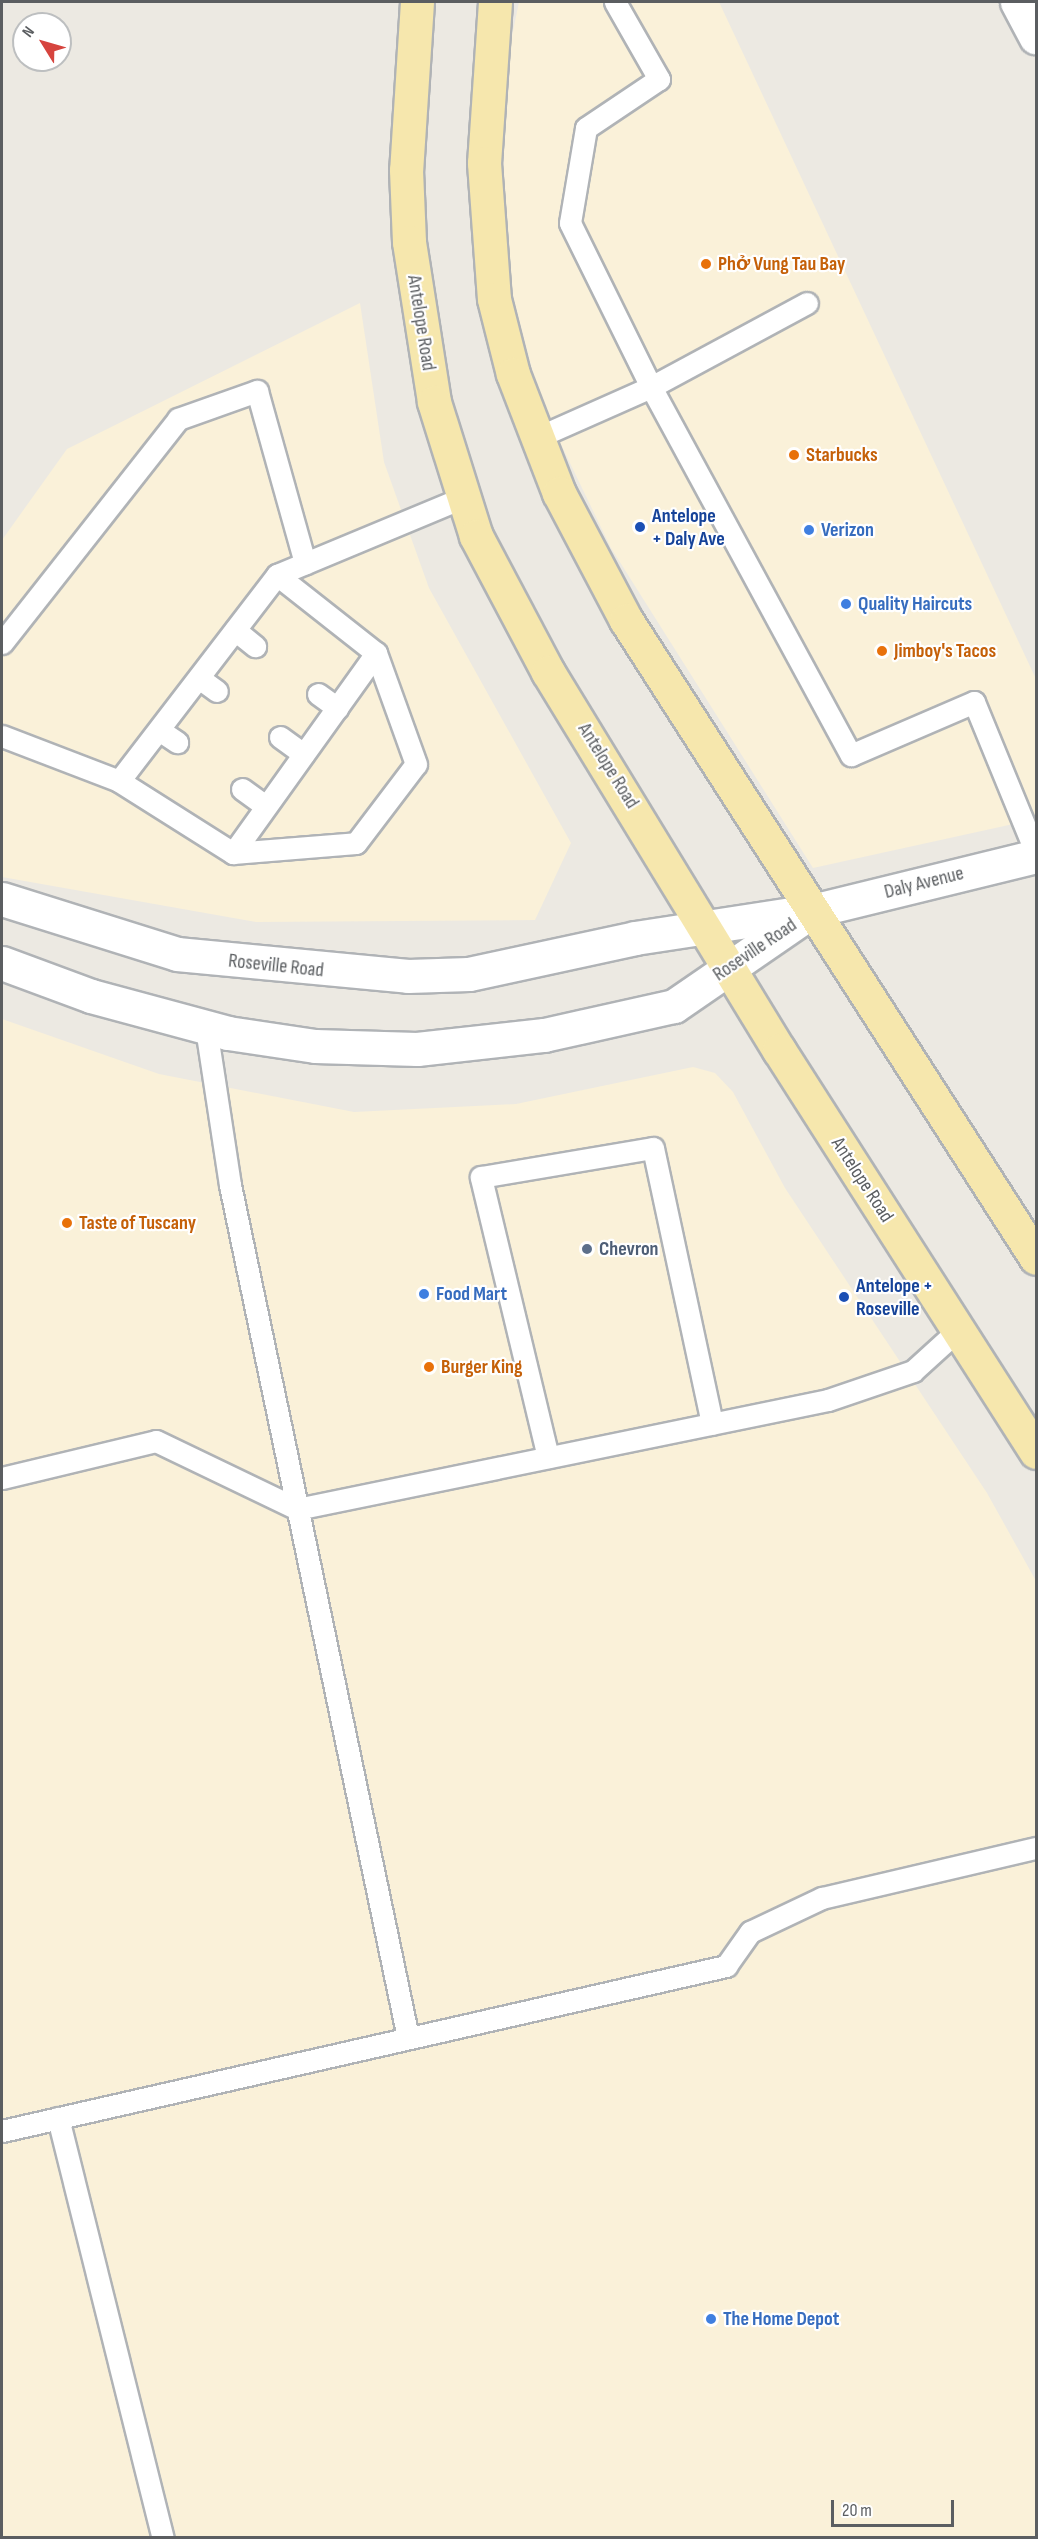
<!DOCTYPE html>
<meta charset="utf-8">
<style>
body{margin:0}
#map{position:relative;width:1038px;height:2539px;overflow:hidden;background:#ece9e2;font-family:"Sofia Sans Condensed",sans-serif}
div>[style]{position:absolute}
.commercial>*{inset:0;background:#faf1d9}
.roads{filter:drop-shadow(2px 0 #b0b3b6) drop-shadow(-2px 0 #b0b3b6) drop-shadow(0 2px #b0b3b6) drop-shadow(0 -2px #b0b3b6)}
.service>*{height:21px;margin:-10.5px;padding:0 10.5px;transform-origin:10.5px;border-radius:10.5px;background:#fff}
.minor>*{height:33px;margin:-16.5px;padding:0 16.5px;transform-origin:16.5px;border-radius:16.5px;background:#fff}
.tertiary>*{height:33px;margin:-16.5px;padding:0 16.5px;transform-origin:16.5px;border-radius:16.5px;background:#fff}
.secondary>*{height:33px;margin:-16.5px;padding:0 16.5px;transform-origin:16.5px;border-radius:16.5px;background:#fff}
.primary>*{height:33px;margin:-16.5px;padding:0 16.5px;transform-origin:16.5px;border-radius:16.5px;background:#f6e7ad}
.dots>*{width:16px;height:16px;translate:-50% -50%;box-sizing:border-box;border:3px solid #fff;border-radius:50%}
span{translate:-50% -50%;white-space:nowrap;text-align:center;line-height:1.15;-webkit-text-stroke:4.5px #fff;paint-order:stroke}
.food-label{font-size:20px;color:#c56008;font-weight:700}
.left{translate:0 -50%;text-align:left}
.street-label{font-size:20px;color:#5b5e61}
.transit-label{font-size:20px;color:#164399;font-weight:700}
.shop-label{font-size:20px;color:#366cbe;font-weight:700}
.service-label{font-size:20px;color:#4e5e75;font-weight:700}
.frame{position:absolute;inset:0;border:3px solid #5b5e61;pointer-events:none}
.north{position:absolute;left:12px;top:12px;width:60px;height:60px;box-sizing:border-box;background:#fff;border:2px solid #bdbfc0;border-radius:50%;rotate:307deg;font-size:16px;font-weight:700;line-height:24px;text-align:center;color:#5b5e61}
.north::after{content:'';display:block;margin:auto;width:21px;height:27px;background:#d6443e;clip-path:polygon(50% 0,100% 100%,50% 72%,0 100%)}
.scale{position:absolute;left:831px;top:2500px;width:123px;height:27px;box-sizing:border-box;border:3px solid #5b5e61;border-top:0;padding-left:8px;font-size:18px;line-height:21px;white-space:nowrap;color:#5b5e61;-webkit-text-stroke:4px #fff;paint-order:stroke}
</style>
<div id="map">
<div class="commercial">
<i style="clip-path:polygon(519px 2px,719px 2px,1036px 679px,1036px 819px,813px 868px,611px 548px,541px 403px,502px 255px,505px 70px)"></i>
<i style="clip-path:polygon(360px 303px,384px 462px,429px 588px,571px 843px,535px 920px,256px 922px,2px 877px,2px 540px,67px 449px)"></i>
<i style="clip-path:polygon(2px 1019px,159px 1074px,354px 1112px,516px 1104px,693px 1067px,715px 1073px,733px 1092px,785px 1188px,987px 1493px,1036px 1581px,1036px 2537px,2px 2538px)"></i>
</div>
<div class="roads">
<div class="service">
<i style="left:615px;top:2px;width:89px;rotate:60.3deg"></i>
<i style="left:659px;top:79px;width:88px;rotate:146.1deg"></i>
<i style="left:586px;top:128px;width:96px;rotate:99.6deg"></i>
<i style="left:570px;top:223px;width:183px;rotate:63.7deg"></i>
<i style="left:651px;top:387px;width:177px;rotate:-28.3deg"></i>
<i style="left:536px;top:438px;width:126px;rotate:-23.9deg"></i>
<i style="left:651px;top:387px;width:419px;rotate:61.5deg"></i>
<i style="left:851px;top:755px;width:134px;rotate:-23.3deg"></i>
<i style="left:974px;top:702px;width:163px;rotate:67.7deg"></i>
<i style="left:235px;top:630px;width:26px;rotate:39deg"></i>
<i style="left:2px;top:643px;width:285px;rotate:-51.8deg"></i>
<i style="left:178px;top:419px;width:84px;rotate:-19.5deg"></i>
<i style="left:257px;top:391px;width:179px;rotate:74.4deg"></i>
<i style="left:199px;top:678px;width:22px;rotate:36deg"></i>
<i style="left:318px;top:694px;width:24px;rotate:36deg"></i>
<i style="left:159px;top:730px;width:22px;rotate:34deg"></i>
<i style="left:2px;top:736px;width:125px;rotate:21deg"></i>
<i style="left:119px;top:781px;width:260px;rotate:-52.5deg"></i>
<i style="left:277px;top:575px;width:200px;rotate:-22.6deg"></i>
<i style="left:280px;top:737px;width:29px;rotate:36deg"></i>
<i style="left:119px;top:781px;width:135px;rotate:32.3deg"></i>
<i style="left:233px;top:853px;width:246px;rotate:-54.4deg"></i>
<i style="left:376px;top:653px;width:126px;rotate:-141.8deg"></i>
<i style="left:242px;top:789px;width:29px;rotate:36deg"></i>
<i style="left:233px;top:853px;width:123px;rotate:-4.6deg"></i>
<i style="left:356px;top:843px;width:99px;rotate:-52.8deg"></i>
<i style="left:416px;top:764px;width:118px;rotate:-109.8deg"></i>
<i style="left:206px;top:1028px;width:159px;rotate:81.3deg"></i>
<i style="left:230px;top:1185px;width:871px;rotate:78.21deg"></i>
<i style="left:548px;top:1457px;width:288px;rotate:-103.5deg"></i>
<i style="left:481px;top:1177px;width:174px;rotate:-9.6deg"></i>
<i style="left:653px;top:1148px;width:282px;rotate:77.9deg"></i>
<i style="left:2px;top:1478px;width:158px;rotate:-13.5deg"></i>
<i style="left:156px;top:1441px;width:157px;rotate:25.7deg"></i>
<i style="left:297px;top:1509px;width:542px;rotate:-11.6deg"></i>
<i style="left:828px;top:1400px;width:90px;rotate:-18.8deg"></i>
<i style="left:913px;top:1371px;width:61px;rotate:-42.3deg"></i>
<i style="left:58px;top:2118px;width:433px;rotate:76deg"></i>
<i style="left:2px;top:2131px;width:743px;rotate:-12.84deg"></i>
<i style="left:726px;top:1966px;width:42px;rotate:-54.8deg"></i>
<i style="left:750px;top:1932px;width:80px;rotate:-25.3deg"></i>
<i style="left:822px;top:1898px;width:220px;rotate:-13.2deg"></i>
</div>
<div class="minor">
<i style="left:1017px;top:2px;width:40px;rotate:62deg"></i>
</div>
<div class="tertiary">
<i style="left:812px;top:911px;width:231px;rotate:-13.8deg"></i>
</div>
<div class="secondary">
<i style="left:2px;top:899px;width:183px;rotate:17.4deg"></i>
<i style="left:177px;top:954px;width:232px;rotate:5.4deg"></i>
<i style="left:408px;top:976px;width:61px;rotate:-1.9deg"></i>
<i style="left:469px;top:974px;width:170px;rotate:-12.2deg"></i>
<i style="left:635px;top:938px;width:171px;rotate:-8.7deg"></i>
<i style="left:2px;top:963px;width:95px;rotate:20.3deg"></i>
<i style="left:91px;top:996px;width:142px;rotate:15.1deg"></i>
<i style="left:228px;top:1033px;width:88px;rotate:8.5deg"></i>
<i style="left:315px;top:1046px;width:102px;rotate:1.7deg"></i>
<i style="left:417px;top:1049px;width:128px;rotate:-6.3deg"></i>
<i style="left:544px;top:1035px;width:133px;rotate:-12.6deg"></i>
<i style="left:674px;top:1006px;width:168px;rotate:-34.5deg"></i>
</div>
<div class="primary">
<i style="left:417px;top:2px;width:168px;rotate:93.7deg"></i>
<i style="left:406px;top:170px;width:72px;rotate:87.6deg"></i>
<i style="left:409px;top:242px;width:162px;rotate:81.1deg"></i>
<i style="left:434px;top:402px;width:140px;rotate:72.6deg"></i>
<i style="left:476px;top:536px;width:154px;rotate:62.1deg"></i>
<i style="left:548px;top:672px;width:443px;rotate:58.6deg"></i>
<i style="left:779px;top:1050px;width:477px;rotate:57.4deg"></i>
<i style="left:495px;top:2px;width:161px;rotate:93.9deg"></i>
<i style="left:484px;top:163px;width:136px;rotate:85.8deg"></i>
<i style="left:494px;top:299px;width:77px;rotate:75.8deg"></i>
<i style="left:513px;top:374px;width:128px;rotate:68.9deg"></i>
<i style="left:559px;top:493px;width:144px;rotate:62.2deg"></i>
<i style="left:626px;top:620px;width:758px;rotate:57.27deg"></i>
</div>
</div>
<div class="dots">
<i style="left:706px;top:264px;background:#e8710a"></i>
<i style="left:794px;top:455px;background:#e8710a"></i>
<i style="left:640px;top:527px;background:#1a4fb4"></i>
<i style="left:809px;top:530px;background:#3f7fe0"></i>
<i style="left:846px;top:604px;background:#3f7fe0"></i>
<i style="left:882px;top:651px;background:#e8710a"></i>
<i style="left:67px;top:1223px;background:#e8710a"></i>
<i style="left:587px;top:1249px;background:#5c6f8a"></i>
<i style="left:424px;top:1294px;background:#3f7fe0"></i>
<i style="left:844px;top:1297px;background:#1a4fb4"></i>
<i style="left:429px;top:1367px;background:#e8710a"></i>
<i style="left:711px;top:2319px;background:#3f7fe0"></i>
</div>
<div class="food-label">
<span class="left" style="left:718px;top:264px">Phở Vung Tau Bay</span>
<span class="left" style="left:806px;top:455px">Starbucks</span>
<span class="left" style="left:894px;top:651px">Jimboy's Tacos</span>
<span class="left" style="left:79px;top:1223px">Taste of Tuscany</span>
<span class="left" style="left:441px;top:1367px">Burger King</span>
</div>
<div class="street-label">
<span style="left:421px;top:323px;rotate:81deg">Antelope Road</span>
<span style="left:608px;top:766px;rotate:58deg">Antelope Road</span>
<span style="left:924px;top:883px;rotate:-14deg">Daly Avenue</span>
<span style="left:755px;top:950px;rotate:-34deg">Roseville Road</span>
<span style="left:276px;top:966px;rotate:6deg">Roseville Road</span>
<span style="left:862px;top:1180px;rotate:57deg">Antelope Road</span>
</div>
<div class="transit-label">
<span class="left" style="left:652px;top:528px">Antelope<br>+ Daly Ave</span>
<span class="left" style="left:856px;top:1298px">Antelope +<br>Roseville</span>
</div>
<div class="shop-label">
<span class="left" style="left:821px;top:530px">Verizon</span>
<span class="left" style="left:858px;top:604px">Quality Haircuts</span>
<span class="left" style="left:436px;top:1294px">Food Mart</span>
<span class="left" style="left:723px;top:2319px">The Home Depot</span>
</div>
<div class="service-label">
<span class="left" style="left:599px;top:1249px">Chevron</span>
</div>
<div class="frame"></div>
<div class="north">N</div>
<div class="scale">20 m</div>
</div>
